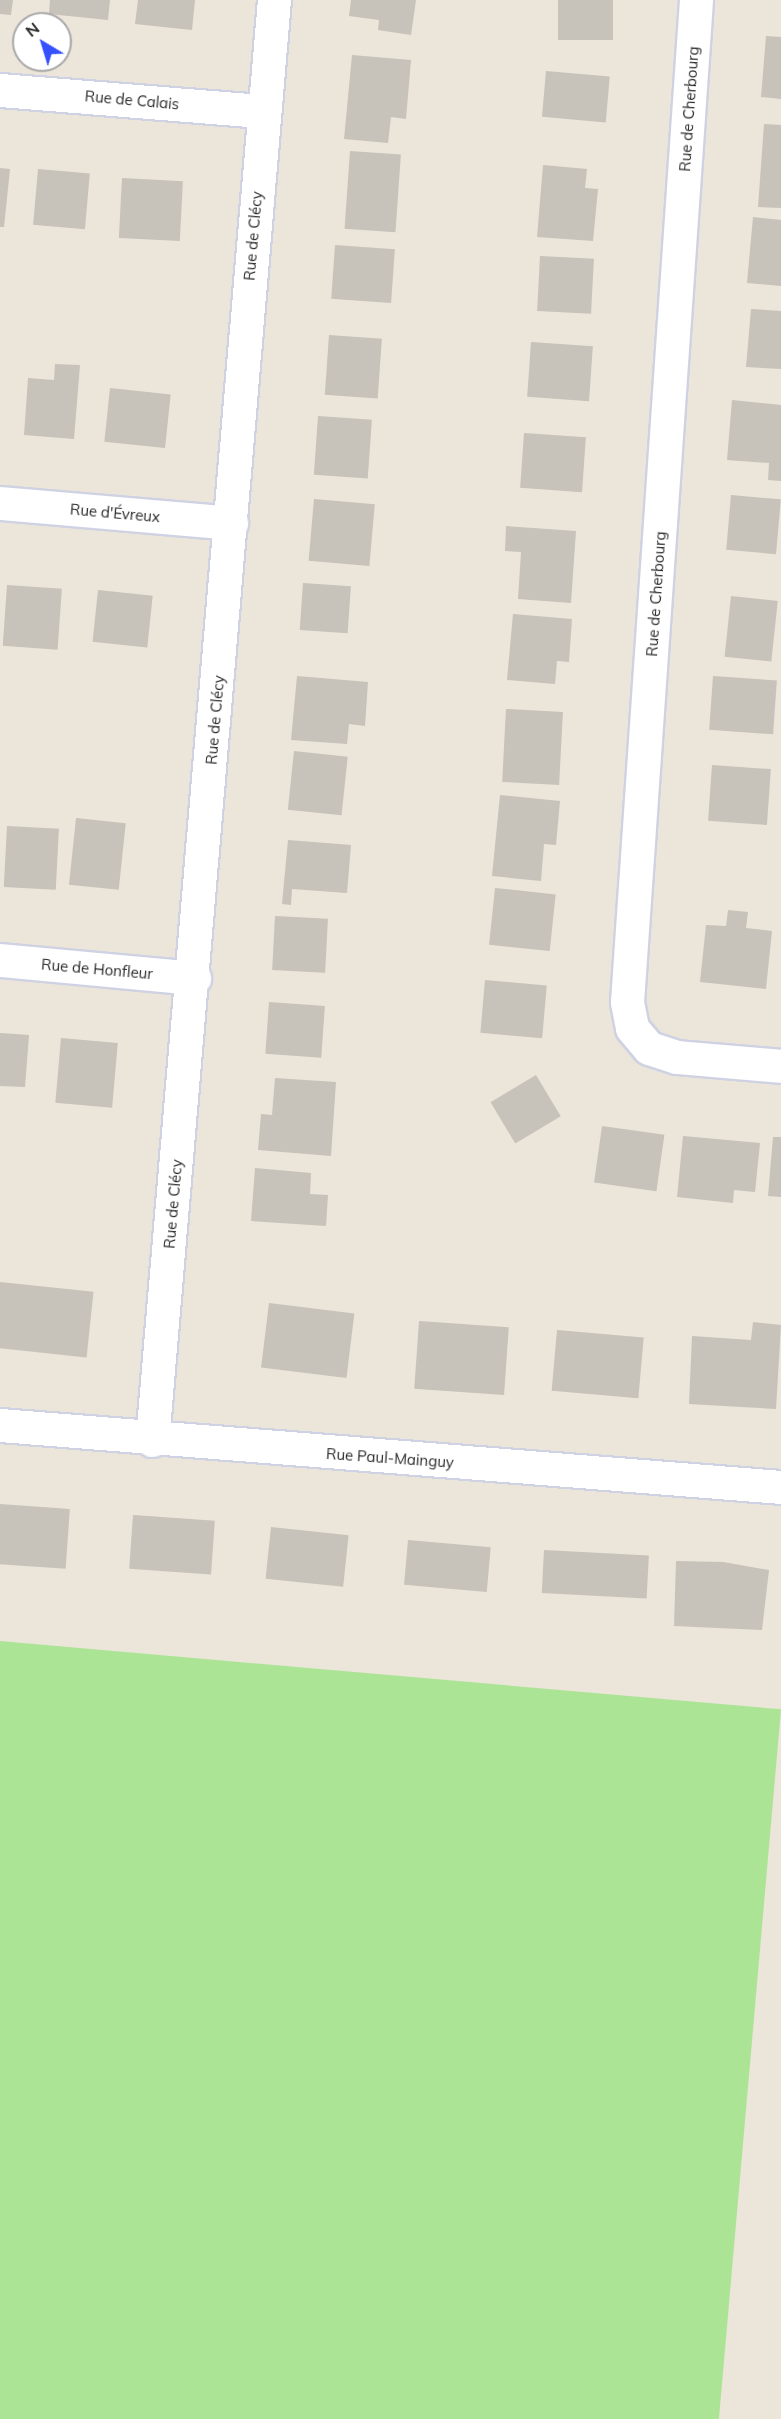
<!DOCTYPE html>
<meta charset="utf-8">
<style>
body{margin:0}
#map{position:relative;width:781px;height:2419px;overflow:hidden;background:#ece5da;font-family:Mulish,sans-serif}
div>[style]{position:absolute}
.green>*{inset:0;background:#ace495;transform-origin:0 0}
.building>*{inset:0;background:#c7c2ba;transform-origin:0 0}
.roads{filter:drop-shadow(2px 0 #cfd2e2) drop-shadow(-2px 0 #cfd2e2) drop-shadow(0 2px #cfd2e2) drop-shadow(0 -2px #cfd2e2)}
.minor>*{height:33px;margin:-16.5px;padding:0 16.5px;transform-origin:16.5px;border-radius:16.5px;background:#fff}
span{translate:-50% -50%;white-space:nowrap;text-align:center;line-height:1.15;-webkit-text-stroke:4.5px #fff;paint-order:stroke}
.street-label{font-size:15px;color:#292929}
.north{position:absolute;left:12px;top:12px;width:60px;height:60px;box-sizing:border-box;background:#fff;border:2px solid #a9a9a9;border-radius:50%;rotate:322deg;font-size:16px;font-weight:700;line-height:24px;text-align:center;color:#292929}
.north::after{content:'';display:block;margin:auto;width:21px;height:27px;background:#3650fd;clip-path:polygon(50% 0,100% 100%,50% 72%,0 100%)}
</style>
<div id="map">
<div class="green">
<i style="left:0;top:1641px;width:784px;height:778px;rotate:5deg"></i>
</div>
<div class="building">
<i style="clip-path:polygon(0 0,13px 0,11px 15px,0 14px)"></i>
<i style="clip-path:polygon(50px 0,110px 0,108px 20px,49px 14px)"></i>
<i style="clip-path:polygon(138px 0,195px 0,192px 30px,135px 24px)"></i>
<i style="clip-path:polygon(351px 0,416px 0,411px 35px,378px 30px,379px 20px,349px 16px)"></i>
<i style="left:558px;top:0;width:55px;height:40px"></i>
<i style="clip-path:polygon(766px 36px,781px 37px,781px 99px,761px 97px)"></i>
<i style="clip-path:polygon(352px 55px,411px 60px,406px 119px,391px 117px,388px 143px,344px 139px)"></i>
<i style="left:546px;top:71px;width:64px;height:46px;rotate:5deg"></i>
<i style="clip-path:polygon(764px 124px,781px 125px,781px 208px,758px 207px)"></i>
<i style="left:350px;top:151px;width:51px;height:78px;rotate:4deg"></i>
<i style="clip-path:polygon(543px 165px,587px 169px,585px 188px,598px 189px,593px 241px,537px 237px)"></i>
<i style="clip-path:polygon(0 168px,10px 169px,4px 227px,0 227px)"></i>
<i style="left:38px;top:169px;width:52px;height:56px;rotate:5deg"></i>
<i style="left:122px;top:178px;width:61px;height:60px;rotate:3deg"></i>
<i style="clip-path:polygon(753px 217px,781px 220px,781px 286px,747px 283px)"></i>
<i style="left:335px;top:245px;width:60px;height:54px;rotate:4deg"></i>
<i style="left:540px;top:256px;width:54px;height:55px;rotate:3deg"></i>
<i style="clip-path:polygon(751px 309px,781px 311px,781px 369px,746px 367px)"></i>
<i style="left:329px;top:335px;width:53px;height:60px;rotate:4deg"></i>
<i style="left:531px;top:342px;width:62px;height:55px;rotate:4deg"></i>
<i style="clip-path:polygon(55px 364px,80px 365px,74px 439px,24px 435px,28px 378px,54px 380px)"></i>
<i style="left:110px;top:388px;width:61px;height:54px;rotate:6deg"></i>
<i style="clip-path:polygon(732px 400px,781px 405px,781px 481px,768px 480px,769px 463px,727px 460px)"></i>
<i style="left:318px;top:416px;width:54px;height:59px;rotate:4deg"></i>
<i style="left:524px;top:433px;width:62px;height:55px;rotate:4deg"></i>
<i style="left:731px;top:495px;width:50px;height:55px;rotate:5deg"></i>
<i style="left:314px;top:499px;width:61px;height:62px;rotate:5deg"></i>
<i style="clip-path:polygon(506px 526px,576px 531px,571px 603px,518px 599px,521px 552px,505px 551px)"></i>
<i style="left:303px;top:583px;width:48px;height:47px;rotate:4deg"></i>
<i style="left:7px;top:585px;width:55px;height:61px;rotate:4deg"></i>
<i style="left:98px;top:590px;width:55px;height:52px;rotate:6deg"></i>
<i style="left:731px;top:596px;width:47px;height:61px;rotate:6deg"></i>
<i style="clip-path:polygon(513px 614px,572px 619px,569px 662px,557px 661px,555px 684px,507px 680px)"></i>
<i style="clip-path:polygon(297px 676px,368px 682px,365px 726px,349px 724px,347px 744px,291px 740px)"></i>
<i style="left:713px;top:676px;width:64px;height:54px;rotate:4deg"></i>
<i style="left:506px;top:709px;width:57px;height:73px;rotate:3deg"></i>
<i style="left:294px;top:751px;width:54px;height:59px;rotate:6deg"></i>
<i style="left:712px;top:765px;width:59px;height:56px;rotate:4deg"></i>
<i style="clip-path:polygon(500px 795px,560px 801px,556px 845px,544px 844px,541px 881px,492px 876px)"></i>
<i style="left:76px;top:818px;width:50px;height:67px;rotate:6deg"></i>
<i style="left:7px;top:826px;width:52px;height:61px;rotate:3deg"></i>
<i style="clip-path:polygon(288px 840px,351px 845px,347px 893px,292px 889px,291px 905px,282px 904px)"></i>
<i style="left:495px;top:888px;width:61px;height:57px;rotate:6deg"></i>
<i style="clip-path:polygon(728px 910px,748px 912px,746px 928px,772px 931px,766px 989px,700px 982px,706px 925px,726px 926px)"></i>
<i style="left:275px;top:916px;width:53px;height:54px;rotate:3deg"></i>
<i style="left:485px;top:980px;width:62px;height:53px;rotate:5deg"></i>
<i style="left:269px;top:1002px;width:56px;height:52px;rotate:4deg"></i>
<i style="clip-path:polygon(0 1033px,29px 1035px,25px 1087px,0 1086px)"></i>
<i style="left:61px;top:1038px;width:57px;height:65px;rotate:5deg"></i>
<i style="left:536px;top:1075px;width:48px;height:53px;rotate:59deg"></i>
<i style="clip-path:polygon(275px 1078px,336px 1082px,331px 1156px,258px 1150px,261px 1114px,272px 1115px)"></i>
<i style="left:602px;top:1126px;width:63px;height:57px;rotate:8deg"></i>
<i style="clip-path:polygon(683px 1136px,760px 1143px,755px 1192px,734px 1190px,733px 1203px,677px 1197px)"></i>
<i style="clip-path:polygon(773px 1137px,781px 1137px,781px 1197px,768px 1196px)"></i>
<i style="clip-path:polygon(255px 1168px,311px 1173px,310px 1194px,328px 1195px,326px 1226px,251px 1221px)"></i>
<i style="left:0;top:1282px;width:94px;height:66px;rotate:6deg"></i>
<i style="left:269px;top:1303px;width:86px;height:65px;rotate:7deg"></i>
<i style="left:419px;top:1321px;width:90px;height:68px;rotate:4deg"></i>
<i style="clip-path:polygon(753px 1322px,781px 1325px,776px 1409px,689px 1404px,692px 1336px,751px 1340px)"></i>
<i style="left:557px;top:1330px;width:87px;height:61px;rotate:5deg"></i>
<i style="left:0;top:1504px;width:70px;height:60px;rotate:4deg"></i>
<i style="left:133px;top:1515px;width:82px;height:54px;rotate:4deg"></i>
<i style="left:271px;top:1527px;width:78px;height:52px;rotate:6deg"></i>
<i style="left:408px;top:1540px;width:83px;height:45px;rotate:5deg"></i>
<i style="left:544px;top:1550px;width:105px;height:43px;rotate:3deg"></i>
<i style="clip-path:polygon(676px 1561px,723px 1562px,769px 1570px,762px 1630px,674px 1626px)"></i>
</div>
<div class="roads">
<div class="minor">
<i style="left:696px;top:0;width:1004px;rotate:93.94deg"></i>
<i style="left:627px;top:1002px;width:26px;rotate:79deg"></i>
<i style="left:632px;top:1028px;width:26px;rotate:50deg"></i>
<i style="left:649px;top:1048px;width:29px;rotate:18deg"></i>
<i style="left:677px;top:1057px;width:104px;rotate:4.9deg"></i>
<i style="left:0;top:90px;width:264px;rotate:4.6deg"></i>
<i style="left:0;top:503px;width:232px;rotate:4.9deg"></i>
<i style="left:0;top:960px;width:195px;rotate:5.3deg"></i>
<i style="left:0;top:1425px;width:783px;rotate:4.54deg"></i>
<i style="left:152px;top:1440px;width:1445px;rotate:-85.16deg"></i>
</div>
</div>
<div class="street-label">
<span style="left:132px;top:100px;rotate:5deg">Rue de Calais</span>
<span style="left:689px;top:109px;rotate:-86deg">Rue de Cherbourg</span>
<span style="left:253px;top:236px;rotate:-85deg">Rue de Clécy</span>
<span style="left:115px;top:513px;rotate:5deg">Rue d'Évreux</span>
<span style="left:656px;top:594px;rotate:-86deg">Rue de Cherbourg</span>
<span style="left:215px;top:720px;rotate:-85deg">Rue de Clécy</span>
<span style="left:97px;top:969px;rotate:5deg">Rue de Honfleur</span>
<span style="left:173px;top:1204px;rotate:-85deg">Rue de Clécy</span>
<span style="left:390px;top:1458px;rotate:4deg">Rue Paul-Mainguy</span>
</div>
<div class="north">N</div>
</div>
